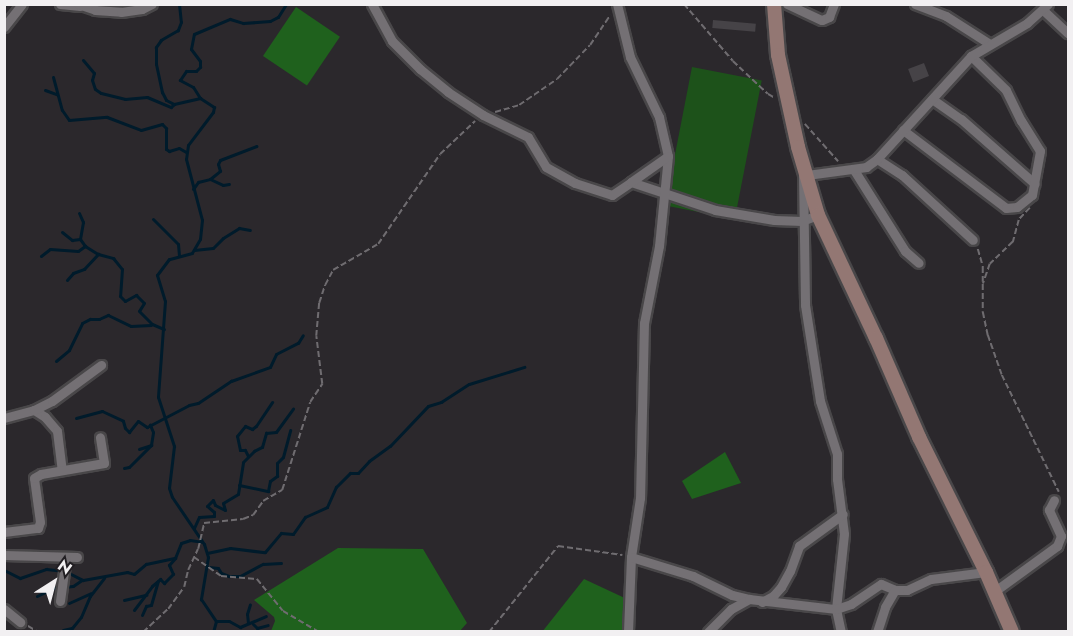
<!DOCTYPE html>
<style>
body{margin:0}
#map{position:relative;width:1073px;height:636px;overflow:hidden;background:#2b282c;font-family:Jost,sans-serif}
div>[style]{position:absolute}
.green>*{inset:0;background:#1d521a;transform-origin:0 0}
.forest>*{inset:0;background:#1f611d;transform-origin:0 0}
.stream>*{height:3px;margin:-1.5px;padding:0 1.5px;transform-origin:1.5px;border-radius:1.5px;background:#001b2b}
.building>*{inset:0;background:#464347;transform-origin:0 0}
.path>*{height:1.5px;margin-top:-0.75px;transform-origin:0;background:repeating-linear-gradient(90deg,#6f6c70 0 6px,transparent 0 9px)}
.roads{filter:drop-shadow(2px 0 #494749) drop-shadow(-2px 0 #494749) drop-shadow(0 2px #494749) drop-shadow(0 -2px #494749)}
.street>*{height:9px;margin:-4.5px;padding:0 4.5px;transform-origin:4.5px;border-radius:4.5px;background:#747074}
.secondary>*{height:14px;margin:-7px;padding:0 7px;transform-origin:7px;border-radius:7px;background:#937773}
span{translate:-50% -50%;white-space:nowrap;text-align:center;line-height:1.15;-webkit-text-stroke:4.5px #211e22;paint-order:stroke}
.frame{position:absolute;inset:0;border:6px solid #f2f0f2;pointer-events:none}
.north{position:absolute;left:24px;top:552px;width:60px;height:60px;-webkit-text-stroke:4px #211e22;paint-order:stroke;rotate:36deg;font-size:16px;font-weight:700;line-height:24px;text-align:center;color:#f2f0f2}
.north::after{content:'';display:block;margin:auto;width:21px;height:27px;background:#f2f0f2;clip-path:polygon(50% 0,100% 100%,50% 72%,0 100%)}
</style>
<div id="map">
<div class="green">
<i style="left:692px;top:67px;width:71px;height:141px;rotate:11deg"></i>
</div>
<div class="forest">
<i style="left:296px;top:7px;width:53px;height:59px;rotate:34deg"></i>
<i style="clip-path:polygon(725px 452px,741px 483px,692px 499px,682px 481px)"></i>
<i style="clip-path:polygon(338px 548px,423px 549px,467px 623px,459px 632px,271px 631px,275px 621px,274px 617px,254px 600px)"></i>
<i style="clip-path:polygon(584px 579px,629px 600px,623px 631px,542px 632px)"></i>
</div>
<div class="stream">
<i style="left:179px;top:4px;width:18px;rotate:84deg"></i>
<i style="left:181px;top:22px;width:9px;rotate:111deg"></i>
<i style="left:178px;top:30px;width:20px;rotate:150deg"></i>
<i style="left:161px;top:40px;width:9px;rotate:126deg"></i>
<i style="left:156px;top:47px;width:17px;rotate:90deg"></i>
<i style="left:156px;top:64px;width:29px;rotate:78deg"></i>
<i style="left:162px;top:92px;width:9px;rotate:63deg"></i>
<i style="left:166px;top:100px;width:9px;rotate:27deg"></i>
<i style="left:174px;top:104px;width:27px;rotate:-13deg"></i>
<i style="left:200px;top:98px;width:17px;rotate:33deg"></i>
<i style="left:214px;top:107px;width:5px;rotate:101deg"></i>
<i style="left:213px;top:112px;width:41px;rotate:127.1deg"></i>
<i style="left:188px;top:145px;width:14px;rotate:98deg"></i>
<i style="left:186px;top:159px;width:63px;rotate:75.3deg"></i>
<i style="left:202px;top:220px;width:19px;rotate:96deg"></i>
<i style="left:200px;top:239px;width:16px;rotate:120deg"></i>
<i style="left:192px;top:253px;width:24px;rotate:165deg"></i>
<i style="left:169px;top:259px;width:20px;rotate:127deg"></i>
<i style="left:157px;top:275px;width:27px;rotate:73deg"></i>
<i style="left:165px;top:301px;width:96px;rotate:94.2deg"></i>
<i style="left:158px;top:397px;width:52px;rotate:71.9deg"></i>
<i style="left:174px;top:446px;width:42px;rotate:96.8deg"></i>
<i style="left:169px;top:488px;width:9px;rotate:72deg"></i>
<i style="left:172px;top:497px;width:57px;rotate:55.8deg"></i>
<i style="left:204px;top:544px;width:14px;rotate:73deg"></i>
<i style="left:208px;top:557px;width:43px;rotate:99.5deg"></i>
<i style="left:201px;top:599px;width:27px;rotate:56deg"></i>
<i style="left:216px;top:621px;width:11px;rotate:105deg"></i>
<i style="left:83px;top:60px;width:17px;rotate:50deg"></i>
<i style="left:94px;top:73px;width:7px;rotate:106deg"></i>
<i style="left:92px;top:80px;width:9px;rotate:72deg"></i>
<i style="left:95px;top:89px;width:7px;rotate:34deg"></i>
<i style="left:101px;top:93px;width:25px;rotate:14deg"></i>
<i style="left:125px;top:99px;width:22px;rotate:-5deg"></i>
<i style="left:147px;top:97px;width:26px;rotate:23deg"></i>
<i style="left:171px;top:107px;width:4px;rotate:-45deg"></i>
<i style="left:53px;top:77px;width:34px;rotate:75deg"></i>
<i style="left:62px;top:110px;width:12px;rotate:55deg"></i>
<i style="left:69px;top:120px;width:38px;rotate:-5deg"></i>
<i style="left:107px;top:117px;width:36px;rotate:21deg"></i>
<i style="left:141px;top:130px;width:22px;rotate:-16deg"></i>
<i style="left:162px;top:124px;width:6px;rotate:45deg"></i>
<i style="left:166px;top:128px;width:21px;rotate:90deg"></i>
<i style="left:166px;top:149px;width:4px;rotate:34deg"></i>
<i style="left:169px;top:151px;width:10px;rotate:-17deg"></i>
<i style="left:179px;top:148px;width:8px;rotate:30deg"></i>
<i style="left:45px;top:90px;width:12px;rotate:20deg"></i>
<i style="left:200px;top:98px;width:13px;rotate:-122deg"></i>
<i style="left:193px;top:87px;width:15px;rotate:-152deg"></i>
<i style="left:180px;top:80px;width:11px;rotate:-56deg"></i>
<i style="left:186px;top:71px;width:10px"></i>
<i style="left:196px;top:71px;width:6px;rotate:-45deg"></i>
<i style="left:200px;top:67px;width:6px;rotate:-90deg"></i>
<i style="left:200px;top:61px;width:15px;rotate:-127deg"></i>
<i style="left:191px;top:49px;width:15px;rotate:-79deg"></i>
<i style="left:194px;top:34px;width:39px;rotate:-23deg"></i>
<i style="left:230px;top:19px;width:14px;rotate:17deg"></i>
<i style="left:243px;top:23px;width:27px;rotate:-4deg"></i>
<i style="left:270px;top:21px;width:9px;rotate:-27deg"></i>
<i style="left:278px;top:17px;width:15px;rotate:-58deg"></i>
<i style="left:210px;top:179px;width:14px;rotate:25deg"></i>
<i style="left:223px;top:185px;width:6px;rotate:-9deg"></i>
<i style="left:193px;top:189px;width:9px;rotate:-54deg"></i>
<i style="left:198px;top:182px;width:12px;rotate:-14deg"></i>
<i style="left:210px;top:179px;width:13px;rotate:-39deg"></i>
<i style="left:220px;top:171px;width:7px;rotate:-106deg"></i>
<i style="left:218px;top:164px;width:4px;rotate:-63deg"></i>
<i style="left:220px;top:160px;width:39px;rotate:-21deg"></i>
<i style="left:79px;top:213px;width:10px;rotate:66deg"></i>
<i style="left:83px;top:222px;width:17px;rotate:100deg"></i>
<i style="left:80px;top:239px;width:9px;rotate:54deg"></i>
<i style="left:153px;top:219px;width:35px;rotate:45deg"></i>
<i style="left:178px;top:244px;width:12px;rotate:85deg"></i>
<i style="left:62px;top:232px;width:13px;rotate:39deg"></i>
<i style="left:72px;top:240px;width:8px;rotate:-7deg"></i>
<i style="left:194px;top:250px;width:19px;rotate:-6deg"></i>
<i style="left:213px;top:248px;width:14px;rotate:-45deg"></i>
<i style="left:223px;top:238px;width:19px;rotate:-32deg"></i>
<i style="left:239px;top:228px;width:11px;rotate:10deg"></i>
<i style="left:41px;top:256px;width:11px;rotate:-38deg"></i>
<i style="left:50px;top:249px;width:28px;rotate:4deg"></i>
<i style="left:78px;top:251px;width:9px;rotate:-36deg"></i>
<i style="left:85px;top:246px;width:15px;rotate:32deg"></i>
<i style="left:98px;top:254px;width:16px;rotate:15deg"></i>
<i style="left:113px;top:258px;width:14px;rotate:51deg"></i>
<i style="left:122px;top:269px;width:27px;rotate:94deg"></i>
<i style="left:120px;top:296px;width:7px;rotate:45deg"></i>
<i style="left:125px;top:301px;width:13px;rotate:-29deg"></i>
<i style="left:136px;top:295px;width:11px;rotate:45deg"></i>
<i style="left:144px;top:303px;width:9px;rotate:122deg"></i>
<i style="left:139px;top:311px;width:18px;rotate:45deg"></i>
<i style="left:152px;top:324px;width:13px;rotate:23deg"></i>
<i style="left:67px;top:280px;width:9px;rotate:-49deg"></i>
<i style="left:73px;top:273px;width:12px;rotate:-20deg"></i>
<i style="left:84px;top:269px;width:21px;rotate:-47deg"></i>
<i style="left:56px;top:361px;width:17px;rotate:-40deg"></i>
<i style="left:69px;top:350px;width:30px;rotate:-64deg"></i>
<i style="left:82px;top:323px;width:9px;rotate:-27deg"></i>
<i style="left:90px;top:319px;width:9px"></i>
<i style="left:99px;top:319px;width:10px;rotate:-24deg"></i>
<i style="left:108px;top:315px;width:25px;rotate:26deg"></i>
<i style="left:131px;top:326px;width:20px;rotate:-3deg"></i>
<i style="left:76px;top:418px;width:27px;rotate:-15deg"></i>
<i style="left:102px;top:411px;width:23px;rotate:25deg"></i>
<i style="left:123px;top:421px;width:7px;rotate:74deg"></i>
<i style="left:125px;top:428px;width:6px;rotate:45deg"></i>
<i style="left:129px;top:432px;width:14px;rotate:-51deg"></i>
<i style="left:138px;top:421px;width:11px;rotate:34deg"></i>
<i style="left:147px;top:427px;width:47px;rotate:-27.6deg"></i>
<i style="left:189px;top:405px;width:9px;rotate:-13deg"></i>
<i style="left:198px;top:403px;width:40px;rotate:-34deg"></i>
<i style="left:231px;top:381px;width:41px;rotate:-19.7deg"></i>
<i style="left:270px;top:367px;width:14px;rotate:-65deg"></i>
<i style="left:276px;top:354px;width:25px;rotate:-27deg"></i>
<i style="left:298px;top:343px;width:9px;rotate:-58deg"></i>
<i style="left:139px;top:449px;width:13px;rotate:-18deg"></i>
<i style="left:248px;top:456px;width:7px;rotate:-117deg"></i>
<i style="left:245px;top:450px;width:5px;rotate:180deg"></i>
<i style="left:240px;top:450px;width:14px;rotate:-102deg"></i>
<i style="left:237px;top:436px;width:13px;rotate:-51deg"></i>
<i style="left:245px;top:426px;width:8px;rotate:23deg"></i>
<i style="left:252px;top:429px;width:5px;rotate:-37deg"></i>
<i style="left:256px;top:426px;width:29px;rotate:-56deg"></i>
<i style="left:124px;top:468px;width:5px;rotate:-11deg"></i>
<i style="left:129px;top:467px;width:31px;rotate:-45deg"></i>
<i style="left:151px;top:445px;width:13px;rotate:-81deg"></i>
<i style="left:153px;top:432px;width:8px;rotate:-113deg"></i>
<i style="left:239px;top:485px;width:30px;rotate:12deg"></i>
<i style="left:268px;top:491px;width:10px;rotate:-79deg"></i>
<i style="left:270px;top:481px;width:9px;rotate:-36deg"></i>
<i style="left:277px;top:476px;width:13px;rotate:-90deg"></i>
<i style="left:277px;top:463px;width:8px;rotate:-45deg"></i>
<i style="left:283px;top:457px;width:28px;rotate:-75deg"></i>
<i style="left:194px;top:528px;width:12px;rotate:-66deg"></i>
<i style="left:199px;top:517px;width:15px;rotate:-4deg"></i>
<i style="left:214px;top:516px;width:4px;rotate:-90deg"></i>
<i style="left:214px;top:512px;width:9px;rotate:-139deg"></i>
<i style="left:207px;top:506px;width:8px;rotate:-45deg"></i>
<i style="left:213px;top:500px;width:5px;rotate:68deg"></i>
<i style="left:215px;top:505px;width:11px;rotate:27deg"></i>
<i style="left:225px;top:510px;width:7px;rotate:-106deg"></i>
<i style="left:223px;top:503px;width:17px;rotate:-31deg"></i>
<i style="left:238px;top:494px;width:32px;rotate:-81deg"></i>
<i style="left:243px;top:462px;width:16px;rotate:-45deg"></i>
<i style="left:254px;top:451px;width:9px;rotate:-27deg"></i>
<i style="left:262px;top:447px;width:15px;rotate:-74deg"></i>
<i style="left:266px;top:433px;width:10px;rotate:-6deg"></i>
<i style="left:276px;top:432px;width:29px;rotate:-54deg"></i>
<i style="left:207px;top:553px;width:24px;rotate:-12deg"></i>
<i style="left:230px;top:548px;width:35px;rotate:7deg"></i>
<i style="left:265px;top:552px;width:25px;rotate:-50deg"></i>
<i style="left:281px;top:533px;width:12px;rotate:5deg"></i>
<i style="left:293px;top:534px;width:21px;rotate:-55deg"></i>
<i style="left:305px;top:517px;width:24px;rotate:-24deg"></i>
<i style="left:327px;top:507px;width:22px;rotate:-66deg"></i>
<i style="left:336px;top:487px;width:20px;rotate:-45deg"></i>
<i style="left:350px;top:473px;width:8px"></i>
<i style="left:358px;top:473px;width:16px;rotate:-47deg"></i>
<i style="left:369px;top:461px;width:26px;rotate:-36deg"></i>
<i style="left:390px;top:446px;width:55px;rotate:-46.5deg"></i>
<i style="left:428px;top:406px;width:14px;rotate:-17deg"></i>
<i style="left:441px;top:402px;width:33px;rotate:-33deg"></i>
<i style="left:469px;top:384px;width:58px;rotate:-17.2deg"></i>
<i style="left:209px;top:567px;width:9px;rotate:6deg"></i>
<i style="left:218px;top:568px;width:6px;rotate:59deg"></i>
<i style="left:221px;top:573px;width:9px;rotate:21deg"></i>
<i style="left:229px;top:576px;width:11px"></i>
<i style="left:240px;top:576px;width:26px;rotate:-28deg"></i>
<i style="left:263px;top:564px;width:18px;rotate:-3deg"></i>
<i style="left:4px;top:570px;width:18px;rotate:27deg"></i>
<i style="left:20px;top:578px;width:28px;rotate:-19deg"></i>
<i style="left:46px;top:569px;width:19px;rotate:6deg"></i>
<i style="left:65px;top:571px;width:20px;rotate:27deg"></i>
<i style="left:83px;top:580px;width:45px;rotate:-10.3deg"></i>
<i style="left:127px;top:572px;width:7px;rotate:16deg"></i>
<i style="left:134px;top:574px;width:16px;rotate:-40deg"></i>
<i style="left:146px;top:564px;width:30px;rotate:-12deg"></i>
<i style="left:175px;top:558px;width:16px;rotate:-68deg"></i>
<i style="left:181px;top:543px;width:9px;rotate:-18deg"></i>
<i style="left:190px;top:540px;width:12px;rotate:9deg"></i>
<i style="left:37px;top:596px;width:19px;rotate:-25deg"></i>
<i style="left:54px;top:588px;width:19px;rotate:-6deg"></i>
<i style="left:73px;top:586px;width:11px;rotate:-34deg"></i>
<i style="left:124px;top:600px;width:23px;rotate:-13deg"></i>
<i style="left:69px;top:603px;width:24px;rotate:-24deg"></i>
<i style="left:134px;top:610px;width:30px;rotate:-53deg"></i>
<i style="left:152px;top:586px;width:11px;rotate:-41deg"></i>
<i style="left:160px;top:579px;width:6px;rotate:45deg"></i>
<i style="left:164px;top:583px;width:13px;rotate:-45deg"></i>
<i style="left:173px;top:574px;width:10px;rotate:-114deg"></i>
<i style="left:169px;top:565px;width:9px;rotate:-49deg"></i>
<i style="left:142px;top:615px;width:10px;rotate:-66deg"></i>
<i style="left:146px;top:606px;width:5px;rotate:-11deg"></i>
<i style="left:151px;top:605px;width:25px;rotate:-74deg"></i>
<i style="left:216px;top:621px;width:13px"></i>
<i style="left:229px;top:621px;width:13px;rotate:29deg"></i>
<i style="left:240px;top:627px;width:28px;rotate:-23deg"></i>
<i style="left:248px;top:623px;width:9px;rotate:-96deg"></i>
<i style="left:247px;top:614px;width:10px;rotate:-73deg"></i>
<i style="left:253px;top:624px;width:6px;rotate:45deg"></i>
<i style="left:257px;top:628px;width:11px;rotate:-15deg"></i>
<i style="left:63px;top:630px;width:9px;rotate:-13deg"></i>
<i style="left:72px;top:628px;width:14px;rotate:-51deg"></i>
<i style="left:81px;top:617px;width:23px;rotate:-67deg"></i>
<i style="left:90px;top:596px;width:23px;rotate:-52deg"></i>
</div>
<div class="building">
<i style="left:713px;top:20px;width:43px;height:8px;rotate:5deg"></i>
<i style="left:924px;top:63px;width:14px;height:17px;rotate:69deg"></i>
</div>
<div class="path">
<i style="left:684px;top:4px;width:75px;rotate:49.3deg"></i>
<i style="left:733px;top:61px;width:48px;rotate:43.3deg"></i>
<i style="left:768px;top:94px;width:8px;rotate:30deg"></i>
<i style="left:495px;top:112px;width:25px;rotate:-16deg"></i>
<i style="left:519px;top:105px;width:46px;rotate:-34.4deg"></i>
<i style="left:557px;top:79px;width:47px;rotate:-45.9deg"></i>
<i style="left:590px;top:45px;width:36px;rotate:-56deg"></i>
<i style="left:805px;top:124px;width:50px;rotate:48.3deg"></i>
<i style="left:1030px;top:208px;width:16px;rotate:133deg"></i>
<i style="left:1019px;top:220px;width:23px;rotate:105deg"></i>
<i style="left:1013px;top:242px;width:32px;rotate:136deg"></i>
<i style="left:990px;top:264px;width:21px;rotate:109deg"></i>
<i style="left:983px;top:284px;width:28px;rotate:90deg"></i>
<i style="left:983px;top:312px;width:24px;rotate:78deg"></i>
<i style="left:988px;top:335px;width:42px;rotate:70.7deg"></i>
<i style="left:1002px;top:375px;width:130px;rotate:64deg"></i>
<i style="left:978px;top:249px;width:19px;rotate:74deg"></i>
<i style="left:983px;top:267px;width:15px;rotate:90deg"></i>
<i style="left:194px;top:557px;width:33px;rotate:35deg"></i>
<i style="left:221px;top:576px;width:36px;rotate:5deg"></i>
<i style="left:257px;top:579px;width:41px;rotate:50.9deg"></i>
<i style="left:283px;top:611px;width:42px;rotate:30.3deg"></i>
<i style="left:28px;top:626px;width:12px;rotate:31deg"></i>
<i style="left:143px;top:632px;width:34px;rotate:-43deg"></i>
<i style="left:168px;top:609px;width:27px;rotate:-54deg"></i>
<i style="left:184px;top:587px;width:17px;rotate:-77deg"></i>
<i style="left:188px;top:570px;width:23px;rotate:-65deg"></i>
<i style="left:198px;top:549px;width:27px;rotate:-77deg"></i>
<i style="left:204px;top:523px;width:39px;rotate:-6deg"></i>
<i style="left:243px;top:519px;width:11px;rotate:-22deg"></i>
<i style="left:253px;top:515px;width:17px;rotate:-54deg"></i>
<i style="left:263px;top:501px;width:22px;rotate:-30deg"></i>
<i style="left:282px;top:490px;width:92px;rotate:-72.3deg"></i>
<i style="left:310px;top:402px;width:22px;rotate:-56deg"></i>
<i style="left:322px;top:384px;width:48px;rotate:-97.1deg"></i>
<i style="left:316px;top:336px;width:33px;rotate:-85deg"></i>
<i style="left:319px;top:303px;width:19px;rotate:-72deg"></i>
<i style="left:325px;top:285px;width:17px;rotate:-62deg"></i>
<i style="left:333px;top:270px;width:52px;rotate:-30deg"></i>
<i style="left:378px;top:244px;width:109px;rotate:-55.4deg"></i>
<i style="left:440px;top:154px;width:48px;rotate:-43.3deg"></i>
<i style="left:489px;top:632px;width:110px;rotate:-51.3deg"></i>
<i style="left:558px;top:546px;width:65px;rotate:8deg"></i>
</div>
<div class="roads">
<div class="street">
<i style="left:60px;top:4px;width:20px;rotate:6deg"></i>
<i style="left:78px;top:4px;width:18px;rotate:19deg"></i>
<i style="left:95px;top:10px;width:26px;rotate:4deg"></i>
<i style="left:121px;top:12px;width:21px;rotate:-8deg"></i>
<i style="left:142px;top:9px;width:11px;rotate:-27deg"></i>
<i style="left:372px;top:4px;width:42px;rotate:61.6deg"></i>
<i style="left:392px;top:41px;width:40px;rotate:45deg"></i>
<i style="left:420px;top:69px;width:36px;rotate:39deg"></i>
<i style="left:448px;top:92px;width:42px;rotate:33.3deg"></i>
<i style="left:483px;top:115px;width:50px;rotate:26.1deg"></i>
<i style="left:528px;top:137px;width:35px;rotate:59deg"></i>
<i style="left:546px;top:167px;width:33px;rotate:29deg"></i>
<i style="left:575px;top:183px;width:39px;rotate:18deg"></i>
<i style="left:612px;top:195px;width:23px;rotate:-34deg"></i>
<i style="left:631px;top:182px;width:89px;rotate:18.4deg"></i>
<i style="left:715px;top:210px;width:60px;rotate:9.6deg"></i>
<i style="left:774px;top:220px;width:28px;rotate:2deg"></i>
<i style="left:802px;top:221px;width:17px;rotate:-21deg"></i>
<i style="left:617px;top:4px;width:55px;rotate:76.2deg"></i>
<i style="left:630px;top:57px;width:67px;rotate:64.2deg"></i>
<i style="left:659px;top:117px;width:40px;rotate:77deg"></i>
<i style="left:668px;top:156px;width:90px;rotate:95.7deg"></i>
<i style="left:659px;top:246px;width:78px;rotate:101deg"></i>
<i style="left:644px;top:323px;width:175px;rotate:91.3deg"></i>
<i style="left:640px;top:498px;width:60px;rotate:98.7deg"></i>
<i style="left:631px;top:557px;width:75px;rotate:92.3deg"></i>
<i style="left:787px;top:4px;width:38px;rotate:25deg"></i>
<i style="left:822px;top:20px;width:8px;rotate:-23deg"></i>
<i style="left:829px;top:17px;width:14px;rotate:-69deg"></i>
<i style="left:915px;top:4px;width:33px;rotate:21deg"></i>
<i style="left:946px;top:16px;width:52px;rotate:32.5deg"></i>
<i style="left:1043px;top:10px;width:34px;rotate:43deg"></i>
<i style="left:4px;top:27px;width:29px;rotate:-52deg"></i>
<i style="left:932px;top:99px;width:35px;rotate:35deg"></i>
<i style="left:961px;top:119px;width:98px;rotate:41.3deg"></i>
<i style="left:903px;top:130px;width:129px;rotate:37.1deg"></i>
<i style="left:1006px;top:208px;width:11px;rotate:-5deg"></i>
<i style="left:1017px;top:207px;width:19px;rotate:-39deg"></i>
<i style="left:1032px;top:195px;width:45px;rotate:-79.7deg"></i>
<i style="left:1040px;top:151px;width:36px;rotate:-122deg"></i>
<i style="left:1021px;top:121px;width:34px;rotate:-116deg"></i>
<i style="left:1006px;top:90px;width:49px;rotate:-135.8deg"></i>
<i style="left:877px;top:159px;width:30px;rotate:33deg"></i>
<i style="left:902px;top:175px;width:96px;rotate:42.5deg"></i>
<i style="left:854px;top:170px;width:96px;rotate:57.8deg"></i>
<i style="left:905px;top:251px;width:18px;rotate:41deg"></i>
<i style="left:803px;top:174px;width:131px;rotate:89.1deg"></i>
<i style="left:805px;top:305px;width:97px;rotate:81.1deg"></i>
<i style="left:820px;top:401px;width:56px;rotate:72.2deg"></i>
<i style="left:837px;top:454px;width:25px;rotate:90deg"></i>
<i style="left:837px;top:479px;width:55px;rotate:82.7deg"></i>
<i style="left:844px;top:534px;width:75px;rotate:96.1deg"></i>
<i style="left:836px;top:609px;width:24px;rotate:78deg"></i>
<i style="left:807px;top:175px;width:60px;rotate:-7.7deg"></i>
<i style="left:866px;top:167px;width:14px;rotate:-36deg"></i>
<i style="left:877px;top:159px;width:139px;rotate:-47.6deg"></i>
<i style="left:971px;top:56px;width:65px;rotate:-30.5deg"></i>
<i style="left:1027px;top:23px;width:28px;rotate:-42deg"></i>
<i style="left:631px;top:182px;width:45px;rotate:-35.1deg"></i>
<i style="left:34px;top:410px;width:13px;rotate:32deg"></i>
<i style="left:45px;top:417px;width:18px;rotate:49deg"></i>
<i style="left:57px;top:431px;width:39px;rotate:83deg"></i>
<i style="left:4px;top:418px;width:31px;rotate:-15deg"></i>
<i style="left:34px;top:410px;width:20px;rotate:-27deg"></i>
<i style="left:52px;top:401px;width:61px;rotate:-36.3deg"></i>
<i style="left:4px;top:532px;width:34px;rotate:-7deg"></i>
<i style="left:38px;top:528px;width:6px;rotate:-72deg"></i>
<i style="left:40px;top:522px;width:44px;rotate:-97.8deg"></i>
<i style="left:34px;top:478px;width:8px;rotate:-30deg"></i>
<i style="left:41px;top:474px;width:64px;rotate:-9.9deg"></i>
<i style="left:104px;top:463px;width:26px;rotate:-99deg"></i>
<i style="left:4px;top:555px;width:73px;rotate:1.6deg"></i>
<i style="left:631px;top:557px;width:65px;rotate:17deg"></i>
<i style="left:693px;top:576px;width:43px;rotate:26deg"></i>
<i style="left:732px;top:595px;width:17px;rotate:13deg"></i>
<i style="left:995px;top:591px;width:77px;rotate:-36deg"></i>
<i style="left:1057px;top:546px;width:11px;rotate:-68deg"></i>
<i style="left:1061px;top:536px;width:29px;rotate:-115deg"></i>
<i style="left:1049px;top:510px;width:11px;rotate:-63deg"></i>
<i style="left:60px;top:601px;width:44px;rotate:-82.2deg"></i>
<i style="left:762px;top:602px;width:13px;rotate:-29deg"></i>
<i style="left:773px;top:596px;width:12px;rotate:-48deg"></i>
<i style="left:781px;top:587px;width:18px;rotate:-61deg"></i>
<i style="left:790px;top:571px;width:27px;rotate:-70deg"></i>
<i style="left:799px;top:546px;width:54px;rotate:-36deg"></i>
<i style="left:4px;top:609px;width:21px;rotate:39deg"></i>
<i style="left:708px;top:632px;width:33px;rotate:-45deg"></i>
<i style="left:731px;top:609px;width:21px;rotate:-29deg"></i>
<i style="left:749px;top:599px;width:88px;rotate:6.6deg"></i>
<i style="left:836px;top:609px;width:16px;rotate:-18deg"></i>
<i style="left:851px;top:604px;width:36px;rotate:-34deg"></i>
<i style="left:881px;top:584px;width:15px;rotate:23deg"></i>
<i style="left:895px;top:590px;width:12px"></i>
<i style="left:907px;top:590px;width:26px;rotate:-25deg"></i>
<i style="left:931px;top:579px;width:55px;rotate:-7.3deg"></i>
<i style="left:877px;top:632px;width:26px;rotate:-72deg"></i>
<i style="left:885px;top:607px;width:20px;rotate:-60deg"></i>
</div>
<div class="secondary">
<i style="left:774px;top:4px;width:51px;rotate:85.5deg"></i>
<i style="left:778px;top:55px;width:94px;rotate:77.7deg"></i>
<i style="left:798px;top:147px;width:71px;rotate:73.6deg"></i>
<i style="left:818px;top:215px;width:136px;rotate:64.8deg"></i>
<i style="left:876px;top:338px;width:108px;rotate:66.5deg"></i>
<i style="left:919px;top:437px;width:151px;rotate:63.6deg"></i>
<i style="left:986px;top:572px;width:65px;rotate:66.6deg"></i>
</div>
</div>
<div class="frame"></div>
<div class="north">N</div>
</div>
